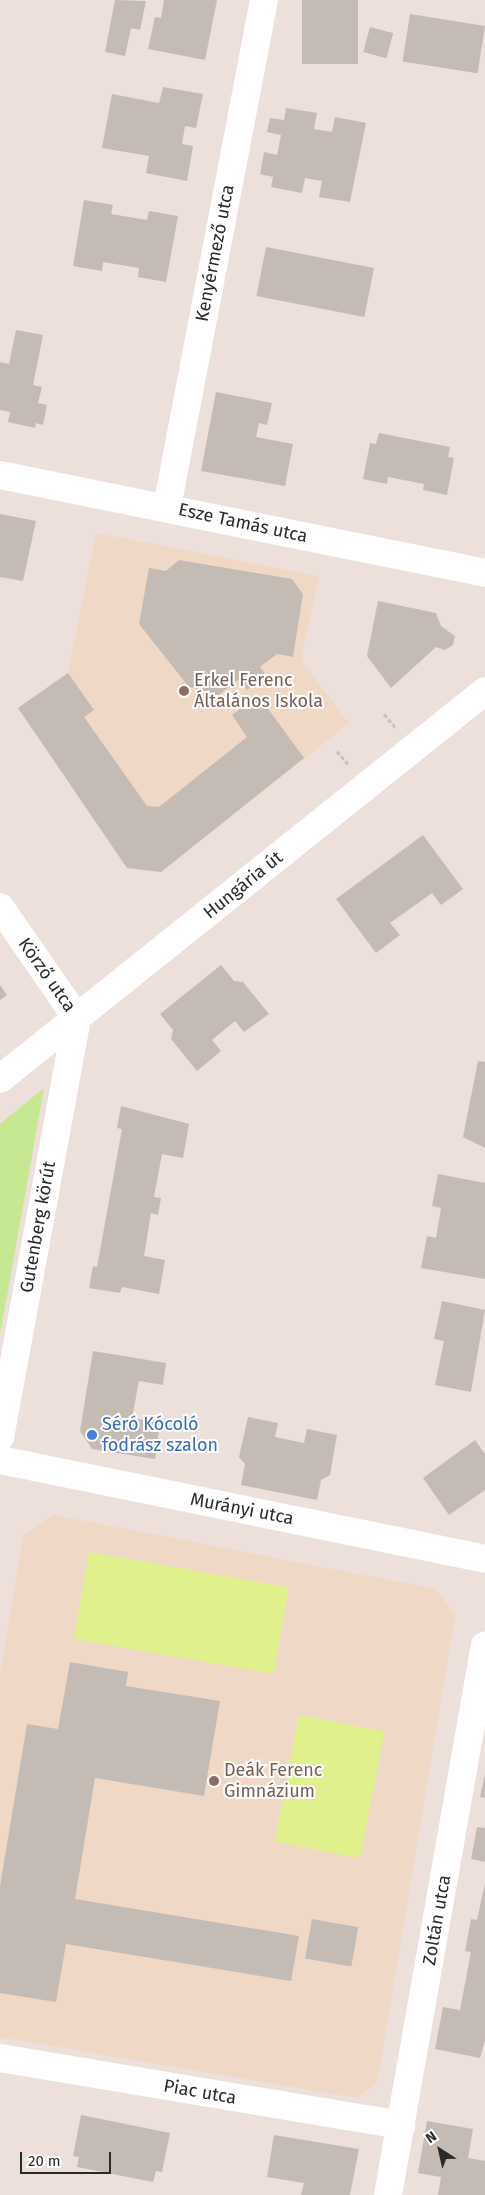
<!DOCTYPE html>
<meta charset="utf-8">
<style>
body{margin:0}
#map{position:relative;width:485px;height:2195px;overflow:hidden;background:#eddfda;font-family:"Fira Sans",sans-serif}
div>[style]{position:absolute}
.education>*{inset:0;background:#f0d8c7}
.green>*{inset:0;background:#c6e892}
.pitch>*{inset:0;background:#e0f08c;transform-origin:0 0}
.building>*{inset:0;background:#c4bbb5;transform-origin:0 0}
.path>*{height:3px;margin-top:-1.5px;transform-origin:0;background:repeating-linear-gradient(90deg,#c3c3c3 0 4px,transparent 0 6.5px)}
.street>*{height:28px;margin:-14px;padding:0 14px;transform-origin:14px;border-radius:14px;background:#fff}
.dots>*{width:14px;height:14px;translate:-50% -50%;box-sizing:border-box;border:2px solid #fff;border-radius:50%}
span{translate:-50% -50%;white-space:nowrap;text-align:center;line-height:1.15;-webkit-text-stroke:4px #fff;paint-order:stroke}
.street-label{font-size:18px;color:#292929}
.education-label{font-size:18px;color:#785e54}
.left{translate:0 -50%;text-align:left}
.shop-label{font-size:18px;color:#366cbe}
.north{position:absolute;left:415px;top:2125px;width:50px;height:50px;-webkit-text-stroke:4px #fff;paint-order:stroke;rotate:325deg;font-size:14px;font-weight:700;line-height:20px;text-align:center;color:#292929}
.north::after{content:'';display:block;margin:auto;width:18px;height:22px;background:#292929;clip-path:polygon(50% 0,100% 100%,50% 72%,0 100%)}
.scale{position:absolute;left:20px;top:2152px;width:91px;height:22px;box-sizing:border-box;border:2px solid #292929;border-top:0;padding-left:6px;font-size:15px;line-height:18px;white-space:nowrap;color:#292929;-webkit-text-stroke:4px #fff;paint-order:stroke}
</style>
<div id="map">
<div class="education">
<i style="clip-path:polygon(96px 533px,319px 576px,301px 660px,349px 723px,161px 872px,127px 868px,18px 708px,68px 673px)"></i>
<i style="clip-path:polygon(54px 1515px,435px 1589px,455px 1614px,377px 2083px,357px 2098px,0 2037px,0 1676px,23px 1535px)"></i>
</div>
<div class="green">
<i style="clip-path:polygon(44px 1088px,0 1335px,0 1124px)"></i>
</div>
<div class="pitch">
<i style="left:89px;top:1552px;width:203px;height:88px;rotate:10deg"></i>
<i style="left:299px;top:1715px;width:87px;height:129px;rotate:11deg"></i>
</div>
<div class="building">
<i style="clip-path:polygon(115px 0,146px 1px,140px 30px,131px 28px,125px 56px,105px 52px)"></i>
<i style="clip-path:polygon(164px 0,217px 0,205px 60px,148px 49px,155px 17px,161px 18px)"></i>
<i style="left:302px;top:0;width:56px;height:64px"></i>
<i style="left:410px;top:14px;width:76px;height:48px;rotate:9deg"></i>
<i style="left:370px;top:27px;width:24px;height:26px;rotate:15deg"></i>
<i style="clip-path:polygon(163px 87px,203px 94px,196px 128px,185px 126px,182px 144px,193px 146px,187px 181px,146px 173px,149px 156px,102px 148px,112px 94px,159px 103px)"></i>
<i style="clip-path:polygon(286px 108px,317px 113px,314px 129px,332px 132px,335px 117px,366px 123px,350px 202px,319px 197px,322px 181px,305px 178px,302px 193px,271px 187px,273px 177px,260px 174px,264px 152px,277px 155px,281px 135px,267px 132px,270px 118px,284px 120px)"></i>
<i style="clip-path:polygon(84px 200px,113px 205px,111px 214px,147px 220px,149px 211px,178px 216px,166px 282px,138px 277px,139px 268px,103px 262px,102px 271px,73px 266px)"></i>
<i style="left:266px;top:247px;width:110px;height:50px;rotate:11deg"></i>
<i style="clip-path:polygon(16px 330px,43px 335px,33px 385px,42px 387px,38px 403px,47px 405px,43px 425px,36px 423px,35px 428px,8px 422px,10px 412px,0 410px,0 362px,9px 364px)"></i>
<i style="clip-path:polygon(216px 392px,272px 403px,267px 425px,259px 423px,256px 437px,293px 444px,285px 486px,201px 471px)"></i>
<i style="clip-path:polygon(379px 433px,450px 447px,448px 457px,454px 458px,447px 495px,423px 490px,424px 484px,388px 477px,387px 484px,363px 479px,370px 443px,376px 444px)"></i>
<i style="clip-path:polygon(0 514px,36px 521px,23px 581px,0 577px)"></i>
<i style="clip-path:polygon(179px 560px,292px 579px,303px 594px,293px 657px,277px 654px,260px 667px,266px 675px,247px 690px,239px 679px,210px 702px,200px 689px,189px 687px,139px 624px,149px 568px,166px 571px)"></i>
<i style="clip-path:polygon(378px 601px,436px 613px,441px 626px,455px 636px,453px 645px,445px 650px,436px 647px,391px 688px,367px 656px)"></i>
<i style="clip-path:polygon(68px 673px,94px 710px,84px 717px,147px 806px,159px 807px,247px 737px,232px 715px,258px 695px,304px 758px,161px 872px,127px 868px,18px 708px)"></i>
<i style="clip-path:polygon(423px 835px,463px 889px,441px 905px,432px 893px,390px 923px,400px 935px,376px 953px,336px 899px)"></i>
<i style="clip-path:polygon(221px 965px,234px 981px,243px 982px,269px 1014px,244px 1032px,235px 1021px,212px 1040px,221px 1051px,197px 1071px,171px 1039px,173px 1030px,160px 1014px)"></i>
<i style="clip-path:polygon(0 985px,7px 995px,0 1000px)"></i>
<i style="clip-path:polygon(478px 1061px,485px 1062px,485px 1148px,463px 1137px)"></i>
<i style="clip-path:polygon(121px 1106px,189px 1124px,183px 1158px,162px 1154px,154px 1197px,161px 1198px,158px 1215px,151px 1213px,144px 1256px,165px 1260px,159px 1294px,122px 1287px,120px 1293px,89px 1288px,93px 1266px,97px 1267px,122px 1129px,117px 1128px)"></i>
<i style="clip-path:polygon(438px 1174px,485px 1183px,485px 1279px,421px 1268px,427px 1236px,436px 1238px,441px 1208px,432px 1206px)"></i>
<i style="clip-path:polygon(442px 1301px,485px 1310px,471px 1392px,435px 1385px,444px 1341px,434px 1339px)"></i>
<i style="clip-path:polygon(93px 1351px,166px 1363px,163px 1385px,139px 1381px,132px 1418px,160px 1423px,155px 1459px,92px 1449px,80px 1431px)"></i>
<i style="clip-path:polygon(248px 1417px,278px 1423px,275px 1437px,304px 1443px,307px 1429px,337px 1435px,330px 1475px,321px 1480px,317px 1500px,241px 1485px,245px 1464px,239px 1457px)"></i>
<i style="clip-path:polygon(475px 1440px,485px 1454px,485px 1490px,449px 1515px,423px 1478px)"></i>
<i style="clip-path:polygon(70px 1662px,128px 1672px,126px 1686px,220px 1701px,204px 1796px,95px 1778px,75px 1899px,299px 1936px,291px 1981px,66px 1944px,56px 2002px,0 1993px,0 1886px,27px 1724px,58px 1729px)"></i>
<i style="clip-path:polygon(485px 1774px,485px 1798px,480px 1797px)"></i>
<i style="clip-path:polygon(477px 1827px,485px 1828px,485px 1862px,471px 1859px)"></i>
<i style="clip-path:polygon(485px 1883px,485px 2040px,480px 2058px,435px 2049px,443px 2007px,460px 2010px,471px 1952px,465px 1951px,471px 1919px,477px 1920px)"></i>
<i style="left:312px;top:1919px;width:47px;height:40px;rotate:10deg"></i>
<i style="clip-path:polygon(81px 2115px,170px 2133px,162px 2172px,156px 2171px,153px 2182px,77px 2167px,79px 2157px,73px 2156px)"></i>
<i style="clip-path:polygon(427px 2121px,473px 2129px,468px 2158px,485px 2161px,485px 2195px,438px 2195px,441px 2177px,418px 2173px)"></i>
<i style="clip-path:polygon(274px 2135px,359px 2149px,350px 2195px,301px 2195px,304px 2183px,267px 2177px)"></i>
</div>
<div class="path">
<i style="left:384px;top:714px;width:17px;rotate:50deg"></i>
<i style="left:337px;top:751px;width:17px;rotate:50deg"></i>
</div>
<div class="street">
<i style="left:0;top:475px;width:495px;rotate:11.4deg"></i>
<i style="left:167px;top:507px;width:516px;rotate:-79.17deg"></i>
<i style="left:0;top:907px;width:135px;rotate:55.3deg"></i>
<i style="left:77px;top:1018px;width:426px;rotate:100.4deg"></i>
<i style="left:0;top:1079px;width:621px;rotate:-38.66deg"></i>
<i style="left:0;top:1460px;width:495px;rotate:11.5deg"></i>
<i style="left:0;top:2058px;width:407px;rotate:9.5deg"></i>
<i style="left:388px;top:2195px;width:558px;rotate:-80deg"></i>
</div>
<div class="dots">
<i style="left:184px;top:691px;background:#8d6e63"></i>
<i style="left:92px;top:1435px;background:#3f7fe0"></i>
<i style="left:214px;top:1781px;background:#8d6e63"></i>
</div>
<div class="street-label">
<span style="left:215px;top:253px;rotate:-79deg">Kenyérmező utca</span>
<span style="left:243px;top:523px;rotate:12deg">Esze Tamás utca</span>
<span style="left:243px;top:885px;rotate:-39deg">Hungária út</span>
<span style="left:47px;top:975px;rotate:55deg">Körző utca</span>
<span style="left:38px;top:1227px;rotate:-80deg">Gutenberg körút</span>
<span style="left:242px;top:1509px;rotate:11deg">Murányi utca</span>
<span style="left:437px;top:1920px;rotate:-80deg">Zoltán utca</span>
<span style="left:200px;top:2092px;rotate:10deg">Piac utca</span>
</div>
<div class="education-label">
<span class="left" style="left:194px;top:691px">Erkel Ferenc<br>Általános Iskola</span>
<span class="left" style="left:224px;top:1781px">Deák Ferenc<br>Gimnázium</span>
</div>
<div class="shop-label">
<span class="left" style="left:102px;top:1435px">Séró Kócoló<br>fodrász szalon</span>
</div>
<div class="north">N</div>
<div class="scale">20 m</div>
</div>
